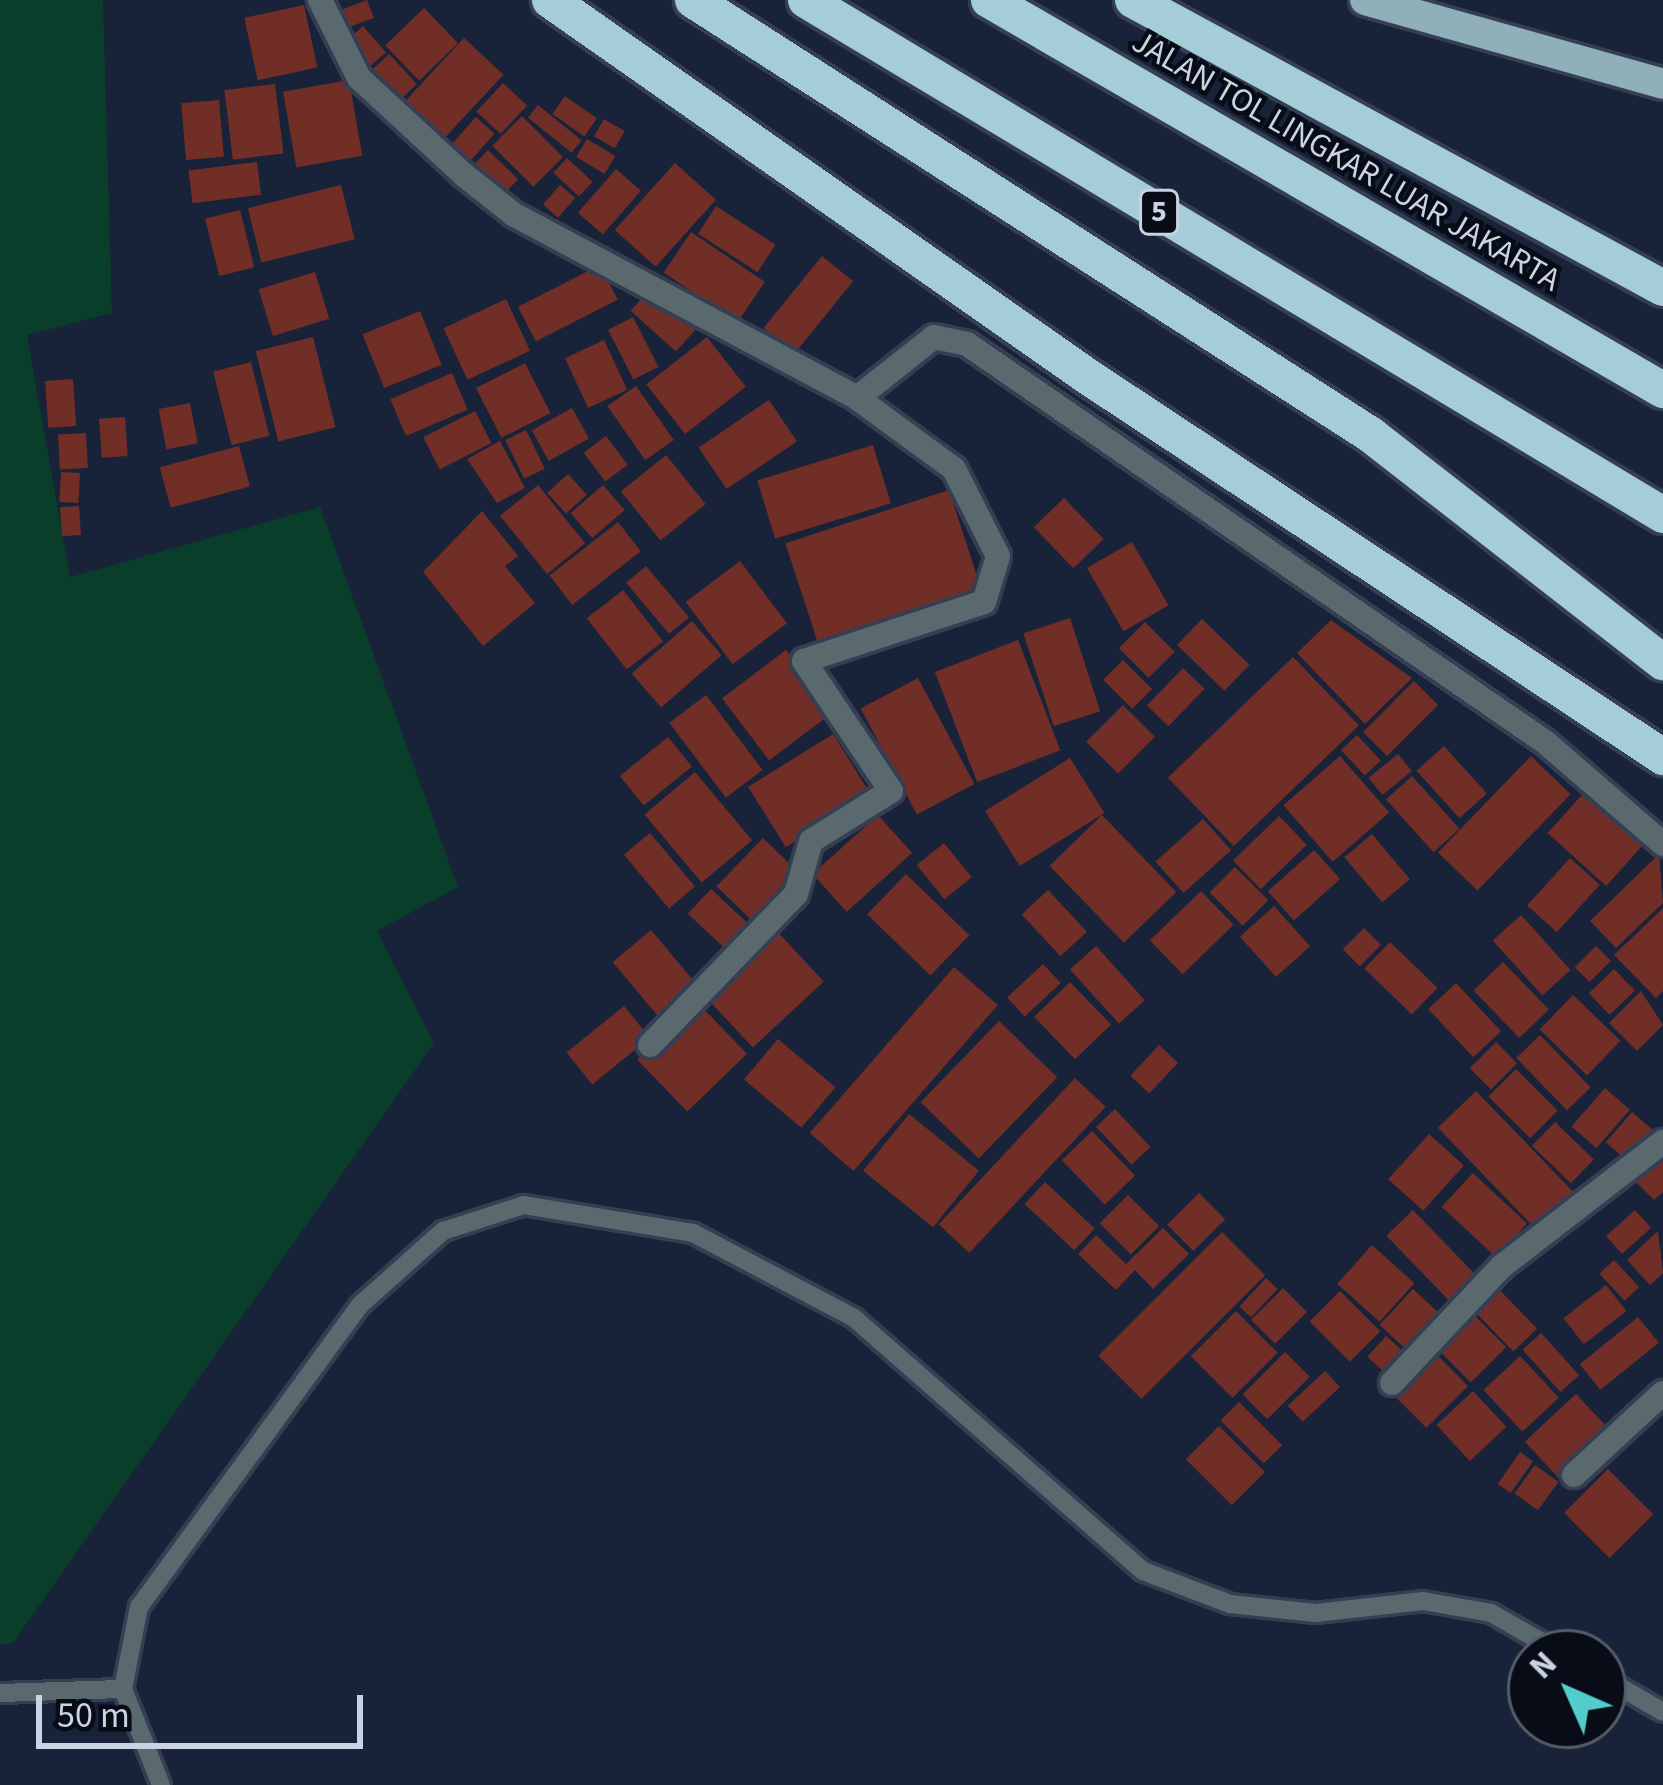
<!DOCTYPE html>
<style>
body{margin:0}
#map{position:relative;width:1663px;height:1785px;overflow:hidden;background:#182238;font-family:"Source Sans 3",sans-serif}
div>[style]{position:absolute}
.green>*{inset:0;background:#093f2a}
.building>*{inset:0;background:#712e27;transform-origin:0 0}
.roads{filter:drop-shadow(3px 0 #353e53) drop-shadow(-3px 0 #353e53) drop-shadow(0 3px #353e53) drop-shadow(0 -3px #353e53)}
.lane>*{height:18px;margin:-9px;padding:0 9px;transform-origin:9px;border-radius:9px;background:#59696d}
.street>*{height:24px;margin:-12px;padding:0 12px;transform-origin:12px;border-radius:12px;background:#59696d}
.primary>*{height:30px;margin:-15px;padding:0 15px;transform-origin:15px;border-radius:15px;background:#8fb0b9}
.highway>*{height:36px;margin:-18px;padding:0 18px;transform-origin:18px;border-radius:18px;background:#a4cdd7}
span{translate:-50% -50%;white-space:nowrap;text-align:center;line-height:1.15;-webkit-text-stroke:9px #070c16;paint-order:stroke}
.shield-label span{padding:3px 9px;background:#070c16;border:3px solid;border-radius:9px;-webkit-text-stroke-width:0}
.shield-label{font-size:30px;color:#cbd2e1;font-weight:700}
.street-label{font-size:33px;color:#cbd2e1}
.north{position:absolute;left:1507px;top:1629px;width:120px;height:120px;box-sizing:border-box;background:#070c16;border:3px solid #555b67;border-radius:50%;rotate:315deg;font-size:33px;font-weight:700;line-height:48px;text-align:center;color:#cbd2e1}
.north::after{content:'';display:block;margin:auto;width:42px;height:54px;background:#53cdcb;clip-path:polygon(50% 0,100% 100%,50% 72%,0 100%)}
.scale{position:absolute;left:36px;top:1695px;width:327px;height:54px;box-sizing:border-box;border:6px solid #cbd2e1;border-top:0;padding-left:15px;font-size:36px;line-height:42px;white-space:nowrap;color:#cbd2e1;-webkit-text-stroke:9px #070c16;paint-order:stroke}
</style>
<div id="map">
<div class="green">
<i style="clip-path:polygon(0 0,103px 0,112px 313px,27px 335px,70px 577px,320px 507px,458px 887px,377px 931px,434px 1043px,13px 1643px,0 1645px)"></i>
</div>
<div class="building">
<i style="left:367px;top:0;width:19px;height:35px;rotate:69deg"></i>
<i style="left:304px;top:5px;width:64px;height:61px;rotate:78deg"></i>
<i style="left:424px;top:8px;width:49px;height:54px;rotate:46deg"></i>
<i style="left:363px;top:26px;width:35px;height:21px;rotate:49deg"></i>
<i style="left:464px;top:38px;width:54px;height:94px;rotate:43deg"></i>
<i style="left:389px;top:54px;width:41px;height:30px;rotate:47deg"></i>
<i style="left:349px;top:80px;width:77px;height:67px;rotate:80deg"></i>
<i style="left:503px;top:83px;width:33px;height:39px;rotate:43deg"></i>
<i style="left:275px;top:84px;width:70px;height:51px;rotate:83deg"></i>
<i style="left:565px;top:96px;width:39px;height:22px;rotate:35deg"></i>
<i style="left:219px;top:100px;width:57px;height:38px;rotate:85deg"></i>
<i style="left:538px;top:105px;width:56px;height:16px;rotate:39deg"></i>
<i style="left:522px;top:116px;width:58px;height:42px;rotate:45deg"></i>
<i style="left:476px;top:117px;width:25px;height:41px;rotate:42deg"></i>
<i style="left:604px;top:119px;width:24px;height:20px;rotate:30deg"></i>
<i style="left:587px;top:139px;width:33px;height:21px;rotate:31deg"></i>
<i style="left:488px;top:150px;width:42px;height:25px;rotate:44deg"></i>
<i style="left:567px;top:158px;width:35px;height:20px;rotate:43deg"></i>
<i style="left:257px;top:162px;width:33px;height:69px;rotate:83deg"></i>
<i style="left:675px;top:163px;width:55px;height:90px;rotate:42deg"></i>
<i style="left:616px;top:169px;width:33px;height:58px;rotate:41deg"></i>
<i style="left:341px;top:185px;width:56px;height:96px;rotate:76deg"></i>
<i style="left:560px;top:185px;width:20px;height:26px;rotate:41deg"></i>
<i style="left:716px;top:206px;width:71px;height:33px;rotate:33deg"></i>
<i style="left:240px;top:210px;width:59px;height:36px;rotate:76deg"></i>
<i style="left:691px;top:232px;width:89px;height:49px;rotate:34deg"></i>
<i style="left:822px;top:256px;width:40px;height:93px;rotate:39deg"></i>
<i style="left:600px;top:265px;width:39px;height:92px;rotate:63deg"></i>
<i style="left:315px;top:272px;width:49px;height:59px;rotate:73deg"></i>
<i style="left:652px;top:287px;width:61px;height:32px;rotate:42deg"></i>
<i style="left:506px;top:299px;width:57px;height:69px;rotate:65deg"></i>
<i style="left:420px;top:311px;width:58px;height:62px;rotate:68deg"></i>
<i style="left:633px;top:317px;width:56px;height:28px;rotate:63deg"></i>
<i style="left:313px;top:337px;width:93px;height:59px;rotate:76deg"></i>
<i style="left:707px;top:337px;width:63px;height:77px;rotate:52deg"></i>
<i style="left:604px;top:340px;width:55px;height:43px;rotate:65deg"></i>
<i style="left:251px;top:362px;width:76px;height:39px;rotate:76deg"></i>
<i style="left:525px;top:363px;width:56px;height:55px;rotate:63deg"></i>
<i style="left:452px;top:373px;width:40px;height:67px;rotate:67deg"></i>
<i style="left:73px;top:379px;width:47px;height:28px;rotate:86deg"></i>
<i style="left:636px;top:386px;width:66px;height:35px;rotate:55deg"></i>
<i style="left:769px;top:400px;width:50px;height:85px;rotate:56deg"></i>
<i style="left:190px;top:403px;width:41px;height:32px;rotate:79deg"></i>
<i style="left:572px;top:408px;width:35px;height:46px;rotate:61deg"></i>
<i style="left:475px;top:411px;width:36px;height:58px;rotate:63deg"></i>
<i style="left:125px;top:417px;width:39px;height:26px;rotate:86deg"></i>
<i style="left:526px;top:430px;width:43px;height:23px;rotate:64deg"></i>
<i style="left:86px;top:433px;width:35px;height:28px;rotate:87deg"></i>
<i style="left:606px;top:436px;width:36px;height:28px;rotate:53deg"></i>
<i style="clip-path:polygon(500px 441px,525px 488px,497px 503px,467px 459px)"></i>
<i style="left:873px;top:445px;width:61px;height:121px;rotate:73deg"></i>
<i style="left:239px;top:446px;width:42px;height:82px;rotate:75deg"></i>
<i style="left:666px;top:455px;width:63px;height:58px;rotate:51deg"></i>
<i style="left:61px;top:472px;width:19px;height:30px;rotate:3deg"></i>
<i style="left:568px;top:474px;width:28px;height:28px;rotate:48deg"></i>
<i style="left:538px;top:485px;width:75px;height:49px;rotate:51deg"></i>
<i style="left:603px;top:485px;width:33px;height:43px;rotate:49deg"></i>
<i style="left:949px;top:490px;width:108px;height:172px;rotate:72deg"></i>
<i style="left:1064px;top:498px;width:57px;height:42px;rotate:46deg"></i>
<i style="left:79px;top:506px;width:29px;height:19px;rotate:86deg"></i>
<i style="clip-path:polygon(482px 511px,518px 556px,505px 566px,535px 603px,483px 646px,423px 572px)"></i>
<i style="left:618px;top:522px;width:37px;height:87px;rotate:52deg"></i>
<i style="left:1132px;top:542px;width:73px;height:52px;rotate:60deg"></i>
<i style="left:740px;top:561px;width:78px;height:68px;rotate:53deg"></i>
<i style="left:646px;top:566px;width:67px;height:26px;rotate:50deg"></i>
<i style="left:623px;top:590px;width:65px;height:46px;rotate:52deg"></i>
<i style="left:1070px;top:618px;width:98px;height:49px;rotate:72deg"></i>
<i style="left:1202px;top:619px;width:66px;height:36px;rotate:44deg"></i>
<i style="clip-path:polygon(1331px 620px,1412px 678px,1365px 724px,1297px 653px)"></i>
<i style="left:692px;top:621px;width:45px;height:80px;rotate:49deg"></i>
<i style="left:1145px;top:622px;width:42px;height:37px;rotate:45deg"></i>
<i style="left:1018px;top:640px;width:118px;height:89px;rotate:69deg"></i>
<i style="left:786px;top:650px;width:78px;height:80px;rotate:53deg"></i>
<i style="left:1293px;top:657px;width:95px;height:174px;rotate:46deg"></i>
<i style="left:1123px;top:660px;width:41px;height:28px;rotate:45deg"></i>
<i style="left:1183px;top:668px;width:30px;height:52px;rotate:44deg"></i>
<i style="left:918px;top:678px;width:120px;height:65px;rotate:62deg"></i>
<i style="left:1414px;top:681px;width:34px;height:72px;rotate:45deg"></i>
<i style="left:706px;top:695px;width:94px;height:46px;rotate:53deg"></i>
<i style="left:1123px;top:705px;width:45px;height:52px;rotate:45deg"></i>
<i style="left:833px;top:734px;width:71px;height:100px;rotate:58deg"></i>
<i style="left:1357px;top:735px;width:35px;height:22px;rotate:47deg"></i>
<i style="left:668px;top:737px;width:38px;height:62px;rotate:51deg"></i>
<i style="left:1444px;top:746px;width:64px;height:37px;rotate:48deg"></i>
<i style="left:1398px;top:754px;width:22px;height:38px;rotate:51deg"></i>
<i style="left:1340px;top:756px;width:75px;height:75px;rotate:49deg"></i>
<i style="left:1531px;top:756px;width:55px;height:134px;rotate:44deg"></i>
<i style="left:1070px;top:758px;width:65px;height:100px;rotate:58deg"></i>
<i style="left:695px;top:772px;width:89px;height:66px;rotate:50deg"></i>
<i style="left:1412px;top:776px;width:71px;height:35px;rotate:48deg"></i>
<i style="left:1589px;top:787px;width:79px;height:62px;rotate:42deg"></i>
<i style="left:878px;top:815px;width:51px;height:88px;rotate:48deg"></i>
<i style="left:1102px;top:815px;width:107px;height:73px;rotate:46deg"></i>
<i style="left:1279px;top:816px;width:40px;height:64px;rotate:46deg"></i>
<i style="left:1203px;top:819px;width:42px;height:64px;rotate:48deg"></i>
<i style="left:650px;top:833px;width:70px;height:34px;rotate:50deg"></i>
<i style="left:1372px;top:834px;width:59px;height:36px;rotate:50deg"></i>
<i style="left:763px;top:838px;width:55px;height:67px;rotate:44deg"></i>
<i style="left:944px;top:843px;width:44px;height:35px;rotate:51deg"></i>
<i style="left:1314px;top:850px;width:39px;height:62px;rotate:48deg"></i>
<i style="clip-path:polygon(1659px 854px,1663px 903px,1616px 948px,1590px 921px)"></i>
<i style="left:1570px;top:858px;width:40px;height:64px;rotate:42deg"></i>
<i style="left:1235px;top:867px;width:47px;height:36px;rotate:45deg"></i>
<i style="left:906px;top:874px;width:88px;height:56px;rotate:44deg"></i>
<i style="left:711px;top:889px;width:59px;height:34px;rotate:43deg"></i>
<i style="left:1048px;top:890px;width:57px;height:36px;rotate:47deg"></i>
<i style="left:1201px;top:891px;width:47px;height:71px;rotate:46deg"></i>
<i style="left:1274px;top:906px;width:54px;height:46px;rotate:48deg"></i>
<i style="clip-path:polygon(1663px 908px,1663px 991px,1656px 998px,1614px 955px)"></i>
<i style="left:1521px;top:915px;width:74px;height:38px;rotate:48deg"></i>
<i style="left:774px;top:928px;width:73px;height:97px;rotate:47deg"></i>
<i style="left:1364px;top:928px;width:24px;height:30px;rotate:45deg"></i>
<i style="left:651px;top:930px;width:77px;height:50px;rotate:50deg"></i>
<i style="left:1390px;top:942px;width:66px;height:37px;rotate:44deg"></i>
<i style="left:1096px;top:946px;width:73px;height:35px;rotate:48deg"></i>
<i style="left:1596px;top:946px;width:21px;height:30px;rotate:45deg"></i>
<i style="left:1503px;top:962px;width:66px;height:41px;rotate:46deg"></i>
<i style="left:1043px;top:964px;width:26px;height:49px;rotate:47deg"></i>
<i style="left:954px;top:967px;width:58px;height:220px;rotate:41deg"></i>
<i style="left:1614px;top:969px;width:30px;height:35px;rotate:46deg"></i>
<i style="left:1070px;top:982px;width:59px;height:50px;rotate:46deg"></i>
<i style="left:1456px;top:983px;width:66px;height:38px;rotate:47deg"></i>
<i style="clip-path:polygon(1641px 991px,1663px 1025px,1637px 1051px,1609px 1023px)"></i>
<i style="left:1573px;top:995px;width:66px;height:48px;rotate:44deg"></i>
<i style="left:697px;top:1002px;width:72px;height:83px;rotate:46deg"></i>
<i style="left:624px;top:1006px;width:41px;height:74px;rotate:51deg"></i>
<i style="left:999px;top:1021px;width:81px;height:113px;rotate:44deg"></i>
<i style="left:1540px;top:1035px;width:73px;height:33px;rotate:46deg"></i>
<i style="left:778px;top:1039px;width:75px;height:53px;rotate:40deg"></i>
<i style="left:1496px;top:1042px;width:30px;height:37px;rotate:45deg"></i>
<i style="left:1159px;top:1045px;width:26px;height:42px;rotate:43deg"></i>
<i style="left:1516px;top:1069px;width:59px;height:39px;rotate:45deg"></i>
<i style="left:1075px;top:1078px;width:42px;height:200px;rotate:43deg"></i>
<i style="left:1605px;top:1088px;width:33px;height:51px;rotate:41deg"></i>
<i style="left:1476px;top:1091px;width:140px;height:53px;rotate:46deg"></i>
<i style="left:1115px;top:1109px;width:52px;height:26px;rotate:47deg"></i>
<i style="left:1632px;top:1112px;width:32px;height:40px;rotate:41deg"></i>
<i style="left:909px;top:1114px;width:90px;height:73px;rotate:39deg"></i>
<i style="left:1555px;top:1122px;width:54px;height:33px;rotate:44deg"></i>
<i style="left:1092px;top:1131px;width:62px;height:42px;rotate:46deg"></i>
<i style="left:1429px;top:1134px;width:47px;height:61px;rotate:42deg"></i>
<i style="clip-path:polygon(1663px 1150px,1663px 1192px,1654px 1200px,1634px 1180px)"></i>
<i style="left:1473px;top:1173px;width:74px;height:46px;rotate:43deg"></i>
<i style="left:1045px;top:1182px;width:68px;height:30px;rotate:43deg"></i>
<i style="left:1199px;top:1193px;width:37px;height:45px;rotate:45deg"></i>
<i style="left:1128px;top:1195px;width:44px;height:40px;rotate:45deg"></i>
<i style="left:1413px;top:1210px;width:93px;height:37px;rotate:46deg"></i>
<i style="left:1635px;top:1210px;width:24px;height:39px;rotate:48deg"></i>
<i style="clip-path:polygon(1163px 1228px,1189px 1254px,1153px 1289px,1135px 1270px,1116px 1290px,1078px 1254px,1096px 1235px,1126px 1264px)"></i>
<i style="clip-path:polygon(1658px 1231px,1663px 1273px,1650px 1285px,1627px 1260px)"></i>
<i style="left:1222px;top:1232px;width:61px;height:175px;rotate:45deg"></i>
<i style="left:1372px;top:1245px;width:57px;height:52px;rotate:42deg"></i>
<i style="left:1614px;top:1260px;width:37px;height:20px;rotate:47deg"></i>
<i style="left:1266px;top:1278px;width:16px;height:39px;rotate:43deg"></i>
<i style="left:1494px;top:1284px;width:62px;height:33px;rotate:46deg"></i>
<i style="left:1606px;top:1285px;width:33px;height:54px;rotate:52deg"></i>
<i style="left:1283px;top:1288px;width:34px;height:45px;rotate:45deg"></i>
<i style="left:1413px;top:1289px;width:40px;height:49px;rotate:43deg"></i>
<i style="left:1340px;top:1291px;width:57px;height:43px;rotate:45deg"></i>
<i style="left:1468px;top:1309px;width:54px;height:50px;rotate:45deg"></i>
<i style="left:1236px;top:1311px;width:59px;height:64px;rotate:45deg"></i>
<i style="left:1638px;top:1317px;width:33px;height:75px;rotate:51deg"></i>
<i style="left:1541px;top:1333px;width:57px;height:25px;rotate:48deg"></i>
<i style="left:1386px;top:1336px;width:28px;height:28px;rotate:42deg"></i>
<i style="left:1432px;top:1350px;width:51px;height:59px;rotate:45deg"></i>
<i style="left:1285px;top:1352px;width:35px;height:60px;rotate:45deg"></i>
<i style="left:1520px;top:1356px;width:57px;height:50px;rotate:47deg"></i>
<i style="left:1325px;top:1371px;width:22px;height:51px;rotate:47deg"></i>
<i style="left:1473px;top:1391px;width:49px;height:50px;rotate:47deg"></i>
<i style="left:1576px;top:1394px;width:50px;height:70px;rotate:47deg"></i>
<i style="left:1239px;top:1402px;width:61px;height:26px;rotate:45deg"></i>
<i style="left:1219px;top:1426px;width:65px;height:47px;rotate:45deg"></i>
<i style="left:1520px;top:1452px;width:16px;height:39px;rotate:35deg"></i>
<i style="left:1535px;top:1465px;width:29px;height:35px;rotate:36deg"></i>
<i style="left:1608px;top:1469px;width:64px;height:62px;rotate:45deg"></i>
</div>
<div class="roads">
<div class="lane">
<i style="left:1603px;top:1677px;width:69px;rotate:30.3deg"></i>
<i style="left:0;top:1693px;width:123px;rotate:-1.9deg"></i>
<i style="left:161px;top:1785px;width:103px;rotate:-111.6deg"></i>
<i style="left:123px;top:1689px;width:84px;rotate:-79deg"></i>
<i style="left:139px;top:1607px;width:373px;rotate:-53.8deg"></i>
<i style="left:359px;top:1306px;width:113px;rotate:-41.8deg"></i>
<i style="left:443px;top:1231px;width:85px;rotate:-17.8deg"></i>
<i style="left:524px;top:1205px;width:171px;rotate:9.4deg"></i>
<i style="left:693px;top:1233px;width:182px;rotate:27.8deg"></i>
<i style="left:854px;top:1318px;width:384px;rotate:41.2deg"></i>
<i style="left:1143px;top:1571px;width:93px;rotate:20.8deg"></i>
<i style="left:1230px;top:1604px;width:86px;rotate:6deg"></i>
<i style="left:1316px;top:1613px;width:108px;rotate:-6.4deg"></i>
<i style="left:1423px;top:1601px;width:69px;rotate:10deg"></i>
<i style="left:1491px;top:1613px;width:81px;rotate:29.7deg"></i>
</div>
<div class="street">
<i style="left:320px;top:0;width:87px;rotate:63.4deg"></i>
<i style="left:359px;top:78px;width:143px;rotate:42.7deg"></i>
<i style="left:464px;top:175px;width:63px;rotate:38.5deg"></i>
<i style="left:513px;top:214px;width:390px;rotate:28.1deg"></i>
<i style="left:857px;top:398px;width:120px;rotate:36.2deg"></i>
<i style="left:954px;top:469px;width:97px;rotate:63.2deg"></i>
<i style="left:998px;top:556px;width:48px;rotate:106.9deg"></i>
<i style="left:984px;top:602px;width:189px;rotate:161.9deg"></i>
<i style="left:804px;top:661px;width:156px;rotate:56.2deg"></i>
<i style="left:891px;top:791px;width:94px;rotate:148deg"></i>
<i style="left:811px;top:841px;width:55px;rotate:105.8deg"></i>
<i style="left:796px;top:894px;width:210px;rotate:134deg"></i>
<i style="left:857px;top:398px;width:98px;rotate:-38.4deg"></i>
<i style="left:934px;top:337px;width:34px;rotate:12deg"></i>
<i style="left:967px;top:344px;width:702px;rotate:34.55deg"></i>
<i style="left:1545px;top:742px;width:156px;rotate:40.8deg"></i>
<i style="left:1392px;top:1383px;width:159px;rotate:-46.8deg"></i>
<i style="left:1501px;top:1267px;width:205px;rotate:-37.7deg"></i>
<i style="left:1574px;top:1475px;width:121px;rotate:-42.7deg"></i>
</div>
<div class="primary">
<i style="left:1365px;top:0;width:310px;rotate:15.7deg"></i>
</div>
<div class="highway">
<i style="left:550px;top:0;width:656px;rotate:35deg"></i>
<i style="left:1087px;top:376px;width:691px;rotate:33.48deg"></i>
<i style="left:693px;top:0;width:806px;rotate:32.68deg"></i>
<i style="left:1371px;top:435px;width:370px;rotate:37.9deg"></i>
<i style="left:806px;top:0;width:1000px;rotate:31deg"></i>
<i style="left:989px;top:0;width:779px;rotate:30.06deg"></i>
<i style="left:1133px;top:0;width:603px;rotate:28.52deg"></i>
</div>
</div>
<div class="shield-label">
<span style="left:1159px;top:212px">5</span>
</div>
<div class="street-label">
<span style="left:1346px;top:161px;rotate:30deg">JALAN TOL LINGKAR LUAR JAKARTA</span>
</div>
<div class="north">N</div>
<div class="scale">50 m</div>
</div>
